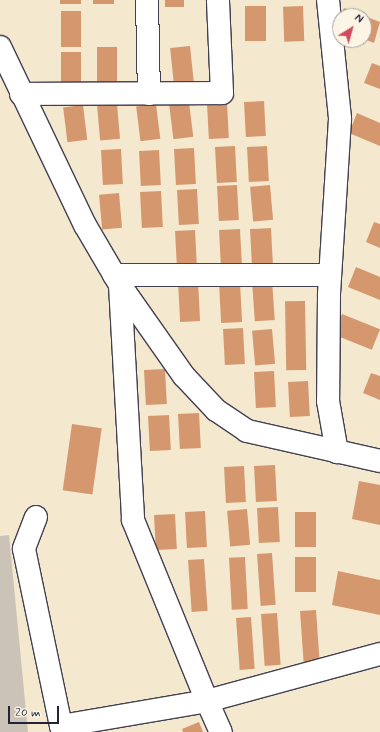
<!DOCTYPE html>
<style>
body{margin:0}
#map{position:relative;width:380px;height:732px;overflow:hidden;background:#f4e9ce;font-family:Mynerve,sans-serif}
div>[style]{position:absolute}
.industrial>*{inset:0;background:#cbc3b8}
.building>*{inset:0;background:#d5986e;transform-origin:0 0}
.roads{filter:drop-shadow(1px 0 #424051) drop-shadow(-1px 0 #424051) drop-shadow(0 1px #424051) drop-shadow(0 -1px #424051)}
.minor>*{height:22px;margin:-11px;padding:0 11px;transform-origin:11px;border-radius:11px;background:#fff}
span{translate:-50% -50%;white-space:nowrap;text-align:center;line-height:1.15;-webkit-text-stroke:3px #fcf5e5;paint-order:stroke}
.north{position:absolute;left:332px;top:8px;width:40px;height:40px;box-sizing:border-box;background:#fcf5e5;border:1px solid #a5a1a1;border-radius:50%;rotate:37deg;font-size:11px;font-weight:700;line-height:16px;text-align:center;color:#22223b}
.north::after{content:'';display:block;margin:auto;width:14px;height:18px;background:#d1495b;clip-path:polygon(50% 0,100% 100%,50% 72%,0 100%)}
.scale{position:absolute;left:8px;top:706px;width:51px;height:18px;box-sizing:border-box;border:2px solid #22223b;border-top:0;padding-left:5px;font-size:12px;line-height:14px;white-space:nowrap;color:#22223b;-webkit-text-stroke:3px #fcf5e5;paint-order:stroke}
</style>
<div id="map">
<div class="industrial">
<i style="clip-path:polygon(9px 535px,28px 732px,0 732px,0 536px)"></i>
</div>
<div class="building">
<i style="left:60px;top:0;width:21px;height:4px"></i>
<i style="left:93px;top:0;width:21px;height:4px"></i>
<i style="left:165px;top:0;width:19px;height:7px"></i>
<i style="left:245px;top:6px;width:21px;height:35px"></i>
<i style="left:303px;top:6px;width:35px;height:20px;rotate:88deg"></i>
<i style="clip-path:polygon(344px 8px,380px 22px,374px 43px,364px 39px,364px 16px,341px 16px)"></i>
<i style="left:61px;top:11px;width:20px;height:36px"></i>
<i style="left:190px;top:46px;width:36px;height:20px;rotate:84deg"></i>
<i style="left:97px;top:47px;width:20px;height:36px"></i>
<i style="left:61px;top:52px;width:20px;height:36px"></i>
<i style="clip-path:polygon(372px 63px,380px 66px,380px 89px,364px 83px)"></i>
<i style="left:264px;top:101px;width:35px;height:20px;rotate:87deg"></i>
<i style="left:189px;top:102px;width:35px;height:20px;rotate:83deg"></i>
<i style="left:227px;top:103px;width:35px;height:20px;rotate:87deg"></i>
<i style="left:117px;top:104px;width:35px;height:20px;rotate:85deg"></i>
<i style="left:156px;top:104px;width:35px;height:20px;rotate:83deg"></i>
<i style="left:83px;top:105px;width:35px;height:20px;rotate:83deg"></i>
<i style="clip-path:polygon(357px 113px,380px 123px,380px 146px,349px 133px)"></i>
<i style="left:235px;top:146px;width:36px;height:20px;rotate:87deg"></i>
<i style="left:267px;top:146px;width:35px;height:20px;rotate:87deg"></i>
<i style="left:194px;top:148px;width:36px;height:20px;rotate:87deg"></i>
<i style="left:121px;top:149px;width:35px;height:20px;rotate:87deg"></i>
<i style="left:159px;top:150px;width:35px;height:20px;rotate:87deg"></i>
<i style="left:237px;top:185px;width:35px;height:20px;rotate:87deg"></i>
<i style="left:270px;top:185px;width:35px;height:20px;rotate:85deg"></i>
<i style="left:197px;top:189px;width:35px;height:20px;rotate:87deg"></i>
<i style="left:161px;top:191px;width:36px;height:21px;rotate:87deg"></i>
<i style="left:119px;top:193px;width:35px;height:20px;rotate:85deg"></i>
<i style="clip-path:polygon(374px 222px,380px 224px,380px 248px,366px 242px)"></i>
<i style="left:271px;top:228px;width:35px;height:21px;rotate:87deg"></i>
<i style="left:240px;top:229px;width:35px;height:21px;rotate:87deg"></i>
<i style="left:195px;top:230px;width:36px;height:20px;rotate:87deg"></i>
<i style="clip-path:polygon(356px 267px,380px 277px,380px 300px,348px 287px)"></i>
<i style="left:272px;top:280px;width:40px;height:20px;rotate:86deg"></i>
<i style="left:198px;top:281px;width:40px;height:20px;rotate:87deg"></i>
<i style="left:240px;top:282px;width:40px;height:21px;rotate:87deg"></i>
<i style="left:305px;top:301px;width:69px;height:20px;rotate:89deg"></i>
<i style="left:342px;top:314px;width:41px;height:22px;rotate:22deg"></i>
<i style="left:243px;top:328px;width:36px;height:20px;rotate:87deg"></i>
<i style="left:272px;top:329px;width:35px;height:20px;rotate:85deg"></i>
<i style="left:165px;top:369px;width:35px;height:21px;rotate:87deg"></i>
<i style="left:274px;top:371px;width:36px;height:20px;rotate:87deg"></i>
<i style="clip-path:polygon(371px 373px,380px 376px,380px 400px,363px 393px)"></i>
<i style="left:308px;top:381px;width:35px;height:20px;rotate:87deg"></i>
<i style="left:199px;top:413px;width:35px;height:21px;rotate:87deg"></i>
<i style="left:169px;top:415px;width:35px;height:21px;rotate:87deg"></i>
<i style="left:72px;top:424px;width:30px;height:67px;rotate:8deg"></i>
<i style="left:275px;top:465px;width:36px;height:21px;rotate:87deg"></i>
<i style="left:244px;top:466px;width:36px;height:20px;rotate:87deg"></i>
<i style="clip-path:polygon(359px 481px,380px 485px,380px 525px,352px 519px)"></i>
<i style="left:278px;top:507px;width:35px;height:21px;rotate:87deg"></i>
<i style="left:247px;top:509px;width:36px;height:20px;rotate:85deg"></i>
<i style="left:205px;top:511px;width:36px;height:20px;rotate:87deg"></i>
<i style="left:295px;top:512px;width:21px;height:35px"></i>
<i style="left:175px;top:514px;width:35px;height:21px;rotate:87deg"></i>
<i style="left:272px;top:553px;width:52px;height:15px;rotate:86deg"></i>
<i style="left:245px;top:557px;width:52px;height:16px;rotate:87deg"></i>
<i style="left:295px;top:557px;width:21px;height:35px"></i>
<i style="left:204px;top:559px;width:52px;height:16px;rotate:86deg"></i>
<i style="clip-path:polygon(338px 571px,380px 580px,380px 615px,332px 605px)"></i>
<i style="left:316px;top:610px;width:52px;height:16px;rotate:86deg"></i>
<i style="left:277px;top:613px;width:52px;height:16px;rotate:86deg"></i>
<i style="left:251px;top:617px;width:52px;height:15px;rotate:86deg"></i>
<i style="clip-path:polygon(199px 722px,203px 732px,183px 732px,182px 729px)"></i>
</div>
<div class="roads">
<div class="minor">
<i style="left:147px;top:0;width:94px;rotate:88.8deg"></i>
<i style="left:328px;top:0;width:120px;rotate:84.2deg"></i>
<i style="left:340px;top:119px;width:177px;rotate:93.6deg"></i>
<i style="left:329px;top:296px;width:105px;rotate:90.5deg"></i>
<i style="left:328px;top:401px;width:52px;rotate:80deg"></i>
<i style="left:0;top:47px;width:197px;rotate:64.5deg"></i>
<i style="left:85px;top:225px;width:69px;rotate:59.7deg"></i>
<i style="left:120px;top:285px;width:111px;rotate:54.9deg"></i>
<i style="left:184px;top:376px;width:47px;rotate:46.7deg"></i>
<i style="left:216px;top:410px;width:37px;rotate:34deg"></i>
<i style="left:247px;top:431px;width:136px;rotate:12.7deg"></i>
<i style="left:21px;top:94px;width:201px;rotate:-0.3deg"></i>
<i style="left:222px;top:93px;width:93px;rotate:-92.5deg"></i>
<i style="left:114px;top:275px;width:216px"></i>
<i style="left:120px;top:285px;width:235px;rotate:86.8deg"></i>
<i style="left:133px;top:520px;width:196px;rotate:67.8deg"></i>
<i style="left:207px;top:701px;width:179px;rotate:-15.2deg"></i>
<i style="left:36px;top:517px;width:34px;rotate:111deg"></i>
<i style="left:24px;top:549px;width:181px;rotate:78.2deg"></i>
<i style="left:61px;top:726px;width:148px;rotate:-9.7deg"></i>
<i style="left:207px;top:701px;width:34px;rotate:66deg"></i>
</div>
</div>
<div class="north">N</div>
<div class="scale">20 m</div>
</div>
